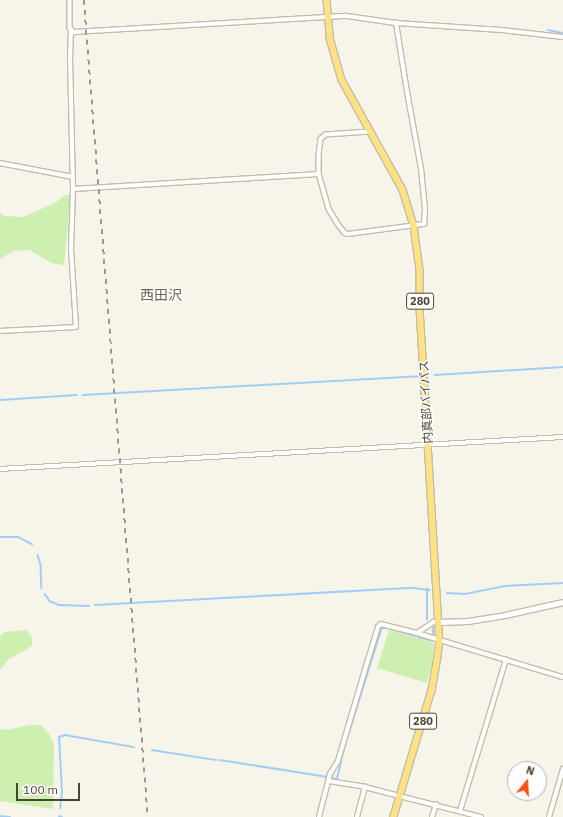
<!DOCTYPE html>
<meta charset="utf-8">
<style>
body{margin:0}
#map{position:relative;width:563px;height:817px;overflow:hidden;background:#f7f4ea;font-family:"IBM Plex Sans","Noto Sans JP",sans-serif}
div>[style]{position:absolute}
.green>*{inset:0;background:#cdefaf}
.stream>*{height:1.5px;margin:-0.75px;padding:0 0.75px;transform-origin:0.75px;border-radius:0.75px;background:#a0cef9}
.roads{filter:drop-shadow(1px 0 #c4bdab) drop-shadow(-1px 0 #c4bdab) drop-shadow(0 1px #c4bdab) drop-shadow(0 -1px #c4bdab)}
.minor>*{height:3.5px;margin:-1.75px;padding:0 1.75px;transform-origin:1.75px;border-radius:1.75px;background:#fff}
.tertiary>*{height:4.5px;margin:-2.25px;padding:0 2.25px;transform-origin:2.25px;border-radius:2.25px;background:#fff}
.trunk>*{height:5.5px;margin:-2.75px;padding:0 2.75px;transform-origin:2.75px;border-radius:2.75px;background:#ffe284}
.rail>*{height:1.5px;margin-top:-0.75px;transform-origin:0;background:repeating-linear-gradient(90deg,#999 0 5px,transparent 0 10px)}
span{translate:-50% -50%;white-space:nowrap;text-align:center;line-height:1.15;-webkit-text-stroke:3px #fff;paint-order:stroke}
.shield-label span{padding:1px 3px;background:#fff;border:1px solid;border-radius:3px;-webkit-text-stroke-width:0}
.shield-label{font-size:11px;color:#4c4537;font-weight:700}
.street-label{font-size:12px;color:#4c4537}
.quarter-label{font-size:14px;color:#70654c}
.north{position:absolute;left:507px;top:761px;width:40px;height:40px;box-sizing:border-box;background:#fff;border:1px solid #b7b5af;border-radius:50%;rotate:18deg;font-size:11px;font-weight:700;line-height:16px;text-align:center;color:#4c4537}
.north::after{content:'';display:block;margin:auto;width:14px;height:18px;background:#ff4e19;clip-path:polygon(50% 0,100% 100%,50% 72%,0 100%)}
.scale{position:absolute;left:16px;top:783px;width:64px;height:18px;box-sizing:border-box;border:2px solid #4c4537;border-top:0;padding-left:5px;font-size:12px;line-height:14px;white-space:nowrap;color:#4c4537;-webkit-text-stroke:3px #fff;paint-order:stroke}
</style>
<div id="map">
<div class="green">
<i style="clip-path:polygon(65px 195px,71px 195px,64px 265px,51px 263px,30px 250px,13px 251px,0 259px,0 213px,4px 216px,23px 217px,55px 203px)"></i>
<i style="clip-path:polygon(26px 630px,32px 637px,32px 646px,9px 659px,0 670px,0 636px,5px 632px)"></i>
<i style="clip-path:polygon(389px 630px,434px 643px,432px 665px,427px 683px,377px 668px)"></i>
<i style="clip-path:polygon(30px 725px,41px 725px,49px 734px,54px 745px,53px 809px,0 801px,0 729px,7px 730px)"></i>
</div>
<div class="stream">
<i style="left:548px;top:30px;width:15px;rotate:11deg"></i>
<i style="left:435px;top:375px;width:128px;rotate:-3.6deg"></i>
<i style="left:83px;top:395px;width:336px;rotate:-3.2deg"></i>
<i style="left:0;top:400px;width:77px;rotate:-3.7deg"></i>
<i style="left:0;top:537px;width:18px"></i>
<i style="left:18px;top:537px;width:16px;rotate:27deg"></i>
<i style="left:38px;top:555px;width:10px;rotate:73deg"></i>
<i style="left:41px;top:565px;width:23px;rotate:88deg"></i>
<i style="left:447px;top:593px;width:18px;rotate:3deg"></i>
<i style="left:465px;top:594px;width:41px;rotate:-11.3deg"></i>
<i style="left:505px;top:586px;width:58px;rotate:-3deg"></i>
<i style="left:45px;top:594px;width:9px;rotate:54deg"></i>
<i style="left:50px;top:601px;width:10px;rotate:24deg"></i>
<i style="left:59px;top:605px;width:30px;rotate:2deg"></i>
<i style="left:95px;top:605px;width:318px;rotate:-3.1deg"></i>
<i style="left:413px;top:588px;width:17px;rotate:7deg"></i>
<i style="left:427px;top:620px;width:31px;rotate:-90deg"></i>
<i style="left:433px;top:627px;width:9px;rotate:84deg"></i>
<i style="left:392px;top:629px;width:24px;rotate:17deg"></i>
<i style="left:418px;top:637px;width:16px;rotate:14deg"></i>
<i style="left:152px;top:750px;width:65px;rotate:8.9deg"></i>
<i style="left:220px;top:760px;width:109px;rotate:8.9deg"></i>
<i style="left:331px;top:778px;width:6px;rotate:9deg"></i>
<i style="left:337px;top:779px;width:28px;rotate:-77deg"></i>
<i style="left:343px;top:752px;width:128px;rotate:-72.7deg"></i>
<i style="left:381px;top:630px;width:2px;rotate:-63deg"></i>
<i style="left:382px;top:628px;width:6px"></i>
<i style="left:60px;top:809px;width:17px;rotate:-83deg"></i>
<i style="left:62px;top:792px;width:55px;rotate:-93.1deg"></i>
<i style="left:59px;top:737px;width:6px;rotate:-18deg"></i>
<i style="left:65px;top:735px;width:70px;rotate:9.9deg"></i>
<i style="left:0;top:816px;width:10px;rotate:6deg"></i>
<i style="left:59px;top:816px;width:3px;rotate:18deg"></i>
</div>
<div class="roads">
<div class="minor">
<i style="left:70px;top:0;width:28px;rotate:90deg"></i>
<i style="left:70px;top:28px;width:6px;rotate:45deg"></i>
<i style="left:74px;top:32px;width:273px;rotate:-3.4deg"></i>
<i style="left:347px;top:16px;width:49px;rotate:8.1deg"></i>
<i style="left:396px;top:23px;width:106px;rotate:3.8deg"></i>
<i style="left:502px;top:30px;width:61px;rotate:6.5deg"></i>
<i style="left:370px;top:132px;width:44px;rotate:176.1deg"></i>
<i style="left:326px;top:135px;width:6px;rotate:141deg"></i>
<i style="left:321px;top:139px;width:16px;rotate:97deg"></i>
<i style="left:319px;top:155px;width:19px;rotate:90deg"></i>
<i style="left:319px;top:174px;width:36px;rotate:74deg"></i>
<i style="left:329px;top:209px;width:17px;rotate:59deg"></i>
<i style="left:338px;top:224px;width:11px;rotate:52deg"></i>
<i style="left:345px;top:233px;width:3px;rotate:18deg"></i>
<i style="left:348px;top:234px;width:77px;rotate:-7.5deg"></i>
<i style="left:424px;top:224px;width:15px;rotate:-86deg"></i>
<i style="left:425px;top:209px;width:40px;rotate:-95.7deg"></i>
<i style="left:421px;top:169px;width:78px;rotate:-100.3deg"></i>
<i style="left:407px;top:92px;width:70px;rotate:-99.1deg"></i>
<i style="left:0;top:163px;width:74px;rotate:10.9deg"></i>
<i style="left:73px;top:189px;width:246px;rotate:-3.5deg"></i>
<i style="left:0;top:331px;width:76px;rotate:-3deg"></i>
<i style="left:76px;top:327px;width:77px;rotate:-93.7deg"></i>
<i style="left:71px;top:250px;width:61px;rotate:-88.1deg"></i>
<i style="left:73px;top:189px;width:131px;rotate:-91.3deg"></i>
<i style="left:70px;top:58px;width:28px;rotate:-88deg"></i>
<i style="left:0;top:469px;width:564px;rotate:-3.25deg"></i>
<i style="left:417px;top:633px;width:20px;rotate:-33deg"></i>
<i style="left:434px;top:622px;width:5px"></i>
<i style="left:329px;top:781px;width:36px;rotate:9deg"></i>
<i style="left:365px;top:787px;width:120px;rotate:14.5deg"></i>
<i style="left:460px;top:811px;width:158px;rotate:-73.1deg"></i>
<i style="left:319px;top:817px;width:44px;rotate:-75.7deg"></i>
<i style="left:330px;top:774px;width:15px;rotate:-58deg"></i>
<i style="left:338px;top:761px;width:105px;rotate:-73.5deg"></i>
<i style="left:368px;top:660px;width:34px;rotate:-73deg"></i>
<i style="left:378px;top:627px;width:4px;rotate:-45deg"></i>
<i style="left:381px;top:624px;width:37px;rotate:14deg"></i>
<i style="left:417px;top:633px;width:152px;rotate:16.8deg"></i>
<i style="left:357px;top:817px;width:31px;rotate:-75deg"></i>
<i style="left:432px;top:817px;width:13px;rotate:-72deg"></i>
<i style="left:549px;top:817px;width:50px;rotate:-73.7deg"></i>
</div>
<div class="tertiary">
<i style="left:440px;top:622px;width:28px;rotate:-2deg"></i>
<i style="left:468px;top:621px;width:37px;rotate:-9deg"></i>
<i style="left:505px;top:615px;width:59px;rotate:-12.6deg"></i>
</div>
<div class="trunk">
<i style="left:327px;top:0;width:38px;rotate:85deg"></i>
<i style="left:330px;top:38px;width:44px;rotate:74.1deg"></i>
<i style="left:342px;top:80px;width:126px;rotate:61deg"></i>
<i style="left:403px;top:190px;width:38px;rotate:73deg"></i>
<i style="left:414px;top:226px;width:44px;rotate:82.2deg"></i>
<i style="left:420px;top:270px;width:38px;rotate:90deg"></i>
<i style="left:420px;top:308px;width:333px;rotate:86.6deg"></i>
<i style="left:440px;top:640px;width:17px;rotate:97deg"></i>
<i style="left:438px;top:657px;width:34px;rotate:100deg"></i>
<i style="left:432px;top:690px;width:133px;rotate:106.7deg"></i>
</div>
</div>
<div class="rail">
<i style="left:84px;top:0;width:820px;rotate:85.52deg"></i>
</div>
<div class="shield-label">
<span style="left:420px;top:301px">280</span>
<span style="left:423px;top:721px">280</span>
</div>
<div class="street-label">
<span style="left:426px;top:402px;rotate:-93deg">内真部バイパス</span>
</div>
<div class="quarter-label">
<span style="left:161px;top:295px">西田沢</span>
</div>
<div class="north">N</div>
<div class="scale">100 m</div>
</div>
